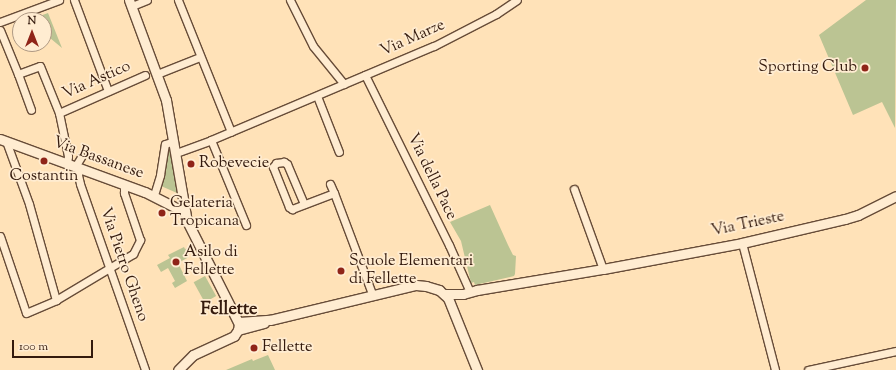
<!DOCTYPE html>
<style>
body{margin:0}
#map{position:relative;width:896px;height:370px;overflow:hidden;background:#ffe2b8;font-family:"Sorts Mill Goudy",serif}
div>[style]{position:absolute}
.green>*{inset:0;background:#bbc493;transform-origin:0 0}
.roads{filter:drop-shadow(1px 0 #674c38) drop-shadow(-1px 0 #674c38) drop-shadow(0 1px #674c38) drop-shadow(0 -1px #674c38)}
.street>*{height:7px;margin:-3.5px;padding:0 3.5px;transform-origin:3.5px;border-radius:3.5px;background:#ffecd1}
.secondary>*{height:9px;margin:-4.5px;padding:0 4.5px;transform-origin:4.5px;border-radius:4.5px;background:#ffecd1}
.dots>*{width:11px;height:11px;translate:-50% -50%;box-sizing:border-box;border:2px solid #ffecd1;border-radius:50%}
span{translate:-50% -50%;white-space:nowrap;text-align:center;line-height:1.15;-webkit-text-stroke:3.5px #ffecd1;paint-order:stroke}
.street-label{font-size:16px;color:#341a0d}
.poi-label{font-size:16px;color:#341a0d}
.right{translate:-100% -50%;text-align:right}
.left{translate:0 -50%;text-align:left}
.quarter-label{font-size:18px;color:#341a0d;font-weight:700}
.north{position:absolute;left:12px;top:12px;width:40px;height:40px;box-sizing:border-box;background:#ffecd1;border:1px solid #ae9883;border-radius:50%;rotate:0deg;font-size:11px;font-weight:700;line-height:16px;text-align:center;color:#341a0d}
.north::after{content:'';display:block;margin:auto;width:14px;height:18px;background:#8f2418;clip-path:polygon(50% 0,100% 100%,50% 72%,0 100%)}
.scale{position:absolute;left:12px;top:340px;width:81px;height:18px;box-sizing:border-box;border:2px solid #341a0d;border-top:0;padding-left:5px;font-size:12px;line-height:14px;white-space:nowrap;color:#341a0d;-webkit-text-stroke:3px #ffecd1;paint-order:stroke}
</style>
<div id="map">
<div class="green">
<i style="clip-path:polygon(866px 0,896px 0,895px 128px,882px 102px,853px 115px,819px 35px)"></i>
<i style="clip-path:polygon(48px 13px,62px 48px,44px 33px,44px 20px,29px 20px)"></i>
<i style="clip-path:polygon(169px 149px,171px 151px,177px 193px,161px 186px)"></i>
<i style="clip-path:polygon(490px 205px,508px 245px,513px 255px,516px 256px,515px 274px,514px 276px,475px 285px,474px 282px,471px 283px,461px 241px,450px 222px)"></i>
<i style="clip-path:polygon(184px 247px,185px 249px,188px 248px,190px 251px,187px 253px,189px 257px,178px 263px,187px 281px,175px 288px,172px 283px,175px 281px,168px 268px,161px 272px,157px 265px,170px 258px,168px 255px)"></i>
<i style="left:205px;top:276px;width:23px;height:13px;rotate:61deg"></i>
<i style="clip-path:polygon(268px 355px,275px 370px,226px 370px,252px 359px,253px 361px)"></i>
</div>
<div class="roads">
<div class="street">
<i style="left:74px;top:0;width:97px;rotate:69.5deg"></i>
<i style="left:178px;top:0;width:142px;rotate:68.1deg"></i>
<i style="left:290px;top:0;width:51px;rotate:63.4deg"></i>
<i style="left:313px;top:46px;width:49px;rotate:50.8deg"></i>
<i style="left:132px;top:6px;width:16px;rotate:-22deg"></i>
<i style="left:0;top:22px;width:63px;rotate:-20.4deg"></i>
<i style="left:0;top:30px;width:48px;rotate:67.8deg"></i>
<i style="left:18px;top:74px;width:23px;rotate:-20deg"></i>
<i style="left:40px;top:66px;width:51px;rotate:68deg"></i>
<i style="left:59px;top:113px;width:44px;rotate:78.2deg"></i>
<i style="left:68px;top:156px;width:8px;rotate:97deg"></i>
<i style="left:18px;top:74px;width:38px;rotate:70deg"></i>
<i style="left:157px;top:74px;width:46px;rotate:-21.6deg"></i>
<i style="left:365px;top:75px;width:190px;rotate:63.7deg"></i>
<i style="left:449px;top:245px;width:51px;rotate:65.9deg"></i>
<i style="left:317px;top:96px;width:60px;rotate:68.6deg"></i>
<i style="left:59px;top:113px;width:94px;rotate:-23.8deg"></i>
<i style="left:211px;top:140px;width:92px;rotate:67.6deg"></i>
<i style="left:6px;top:141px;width:67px;rotate:69.9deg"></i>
<i style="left:29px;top:204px;width:100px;rotate:74.3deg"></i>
<i style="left:176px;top:153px;width:37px;rotate:-20deg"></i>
<i style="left:211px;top:140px;width:242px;rotate:-22.9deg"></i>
<i style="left:434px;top:46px;width:70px;rotate:-27.3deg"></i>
<i style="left:496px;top:14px;width:25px;rotate:-34deg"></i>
<i style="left:75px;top:167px;width:12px;rotate:-59deg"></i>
<i style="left:79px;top:168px;width:7px;rotate:98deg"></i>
<i style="left:78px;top:175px;width:9px;rotate:77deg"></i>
<i style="left:80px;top:184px;width:197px;rotate:70.7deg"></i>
<i style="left:330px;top:184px;width:10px;rotate:66deg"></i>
<i style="left:574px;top:189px;width:85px;rotate:70.1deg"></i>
<i style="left:154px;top:195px;width:21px;rotate:-73deg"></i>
<i style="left:160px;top:175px;width:31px;rotate:-81deg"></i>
<i style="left:165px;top:144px;width:9px;rotate:-18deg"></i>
<i style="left:304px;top:204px;width:43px;rotate:-113deg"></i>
<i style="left:287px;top:164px;width:4px;rotate:-146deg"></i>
<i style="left:284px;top:162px;width:8px;rotate:173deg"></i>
<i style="left:276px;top:163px;width:5px;rotate:127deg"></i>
<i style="left:273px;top:167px;width:43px;rotate:68.2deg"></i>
<i style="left:289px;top:207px;width:4px;rotate:34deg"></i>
<i style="left:292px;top:209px;width:45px;rotate:-20.9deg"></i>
<i style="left:334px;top:193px;width:110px;rotate:69.3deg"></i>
<i style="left:0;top:236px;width:81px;rotate:71.3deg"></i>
<i style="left:26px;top:313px;width:33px;rotate:-23deg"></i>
<i style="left:56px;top:300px;width:90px;rotate:-30.9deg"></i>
<i style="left:133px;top:254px;width:16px;rotate:-63deg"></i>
<i style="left:140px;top:240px;width:50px;rotate:-108.8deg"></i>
<i style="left:124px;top:193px;width:9px;rotate:-90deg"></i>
<i style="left:742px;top:243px;width:131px;rotate:75.4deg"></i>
<i style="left:808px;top:370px;width:90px;rotate:-12.2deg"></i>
</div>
<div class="secondary">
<i style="left:129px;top:0;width:107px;rotate:69.7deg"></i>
<i style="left:166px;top:100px;width:123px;rotate:80.2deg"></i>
<i style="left:187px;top:221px;width:115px;rotate:63.2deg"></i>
<i style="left:239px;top:324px;width:6px;rotate:99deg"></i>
<i style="left:238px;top:330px;width:7px;rotate:124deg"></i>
<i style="left:234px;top:336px;width:45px;rotate:155.1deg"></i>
<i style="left:193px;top:355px;width:21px;rotate:135deg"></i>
<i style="left:0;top:139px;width:154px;rotate:20.1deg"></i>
<i style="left:145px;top:192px;width:37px;rotate:27deg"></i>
<i style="left:178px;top:209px;width:6px;rotate:9deg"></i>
<i style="left:444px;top:294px;width:19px"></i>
<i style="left:463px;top:294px;width:15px;rotate:-16deg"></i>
<i style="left:477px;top:290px;width:128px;rotate:-9.5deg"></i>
<i style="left:603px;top:269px;width:141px;rotate:-10.6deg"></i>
<i style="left:742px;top:243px;width:106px;rotate:-13.1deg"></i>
<i style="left:845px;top:219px;width:14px;rotate:-17deg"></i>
<i style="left:858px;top:215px;width:42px;rotate:-26.6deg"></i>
<i style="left:239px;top:322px;width:31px;rotate:-4deg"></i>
<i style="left:270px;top:320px;width:150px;rotate:-13.5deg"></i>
<i style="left:416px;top:285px;width:10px;rotate:6deg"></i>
<i style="left:426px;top:286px;width:14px;rotate:17deg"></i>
<i style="left:439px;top:290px;width:12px;rotate:42deg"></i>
<i style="left:448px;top:298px;width:78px;rotate:68.1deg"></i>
<i style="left:238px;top:330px;width:27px;rotate:-15deg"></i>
</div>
</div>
<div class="dots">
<i style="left:865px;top:68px;background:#8f2418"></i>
<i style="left:44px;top:161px;background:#8f2418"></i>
<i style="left:191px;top:164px;background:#8f2418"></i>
<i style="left:162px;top:213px;background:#8f2418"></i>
<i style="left:176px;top:262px;background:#8f2418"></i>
<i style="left:341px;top:271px;background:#8f2418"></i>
<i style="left:254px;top:348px;background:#8f2418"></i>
</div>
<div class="street-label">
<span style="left:413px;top:39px;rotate:-24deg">Via Marze</span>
<span style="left:97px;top:81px;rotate:-24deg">Via Astico</span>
<span style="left:98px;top:159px;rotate:20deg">Via Bassanese</span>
<span style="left:431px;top:177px;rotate:64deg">Via della Pace</span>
<span style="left:748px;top:225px;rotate:-12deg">Via Trieste</span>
<span style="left:123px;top:265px;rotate:71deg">Via Pietro Gheno</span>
</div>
<div class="poi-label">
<span class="right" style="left:857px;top:68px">Sporting Club</span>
<span class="left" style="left:199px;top:164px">Robevecie</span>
<span style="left:44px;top:177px">Costantin</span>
<span class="left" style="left:170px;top:213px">Gelateria<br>Tropicana</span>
<span class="left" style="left:184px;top:262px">Asilo di<br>Fellette</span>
<span class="left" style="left:349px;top:271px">Scuole Elementari<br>di Fellette</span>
<span class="left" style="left:262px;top:348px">Fellette</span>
</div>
<div class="quarter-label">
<span style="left:229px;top:310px">Fellette</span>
</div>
<div class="north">N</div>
<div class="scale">100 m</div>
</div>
